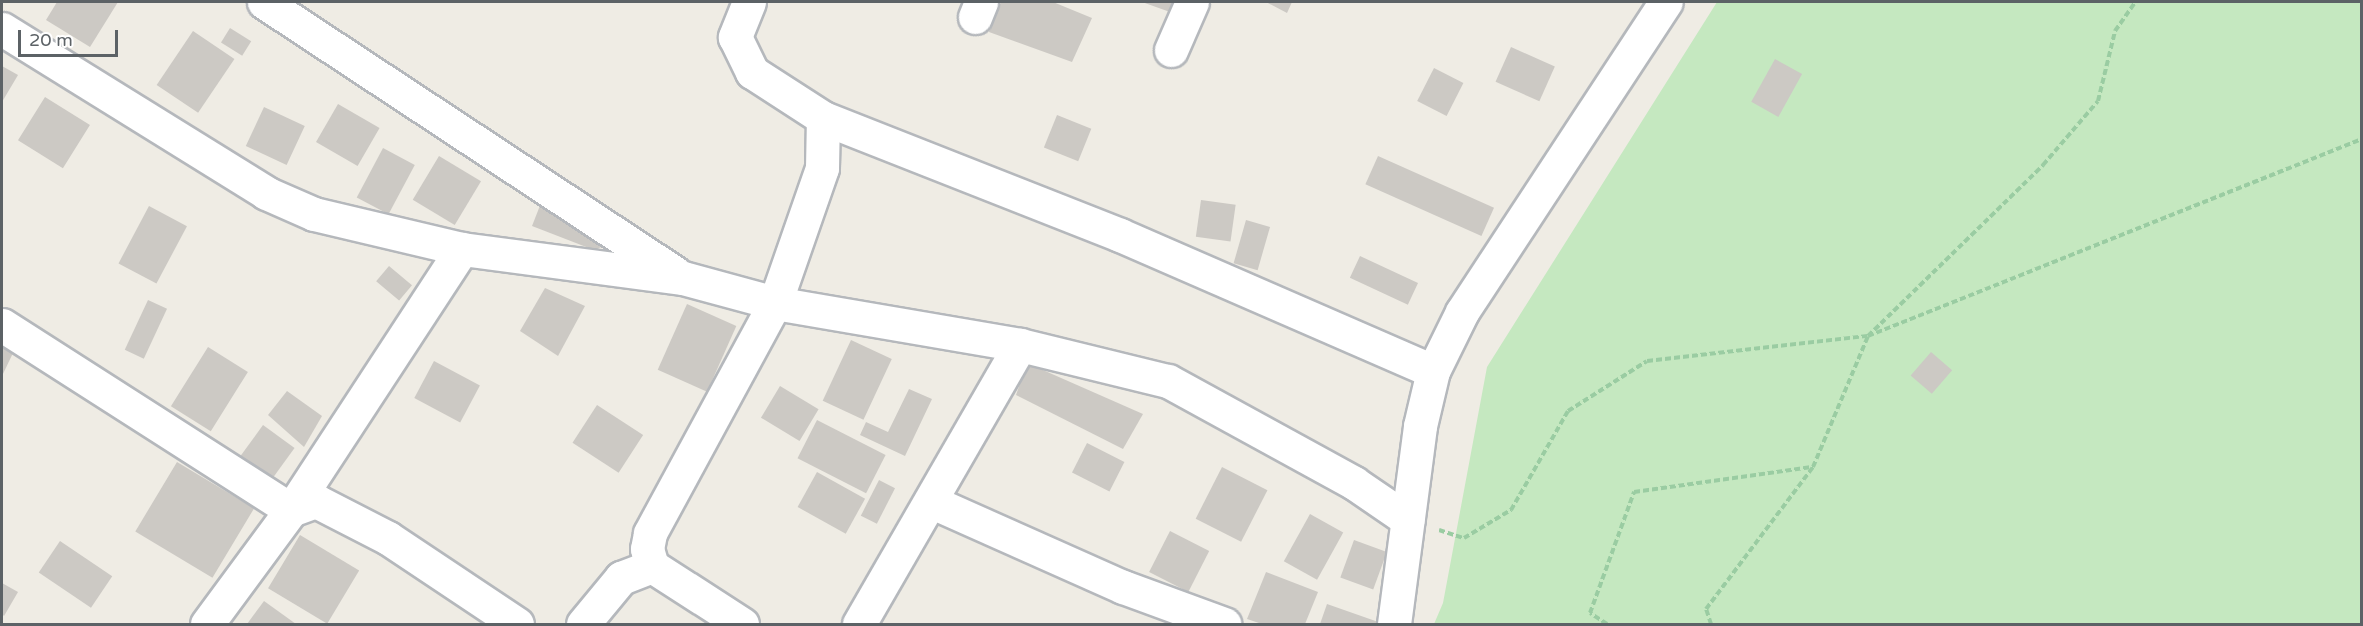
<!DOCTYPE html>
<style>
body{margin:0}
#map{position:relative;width:2363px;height:626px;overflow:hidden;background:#efece4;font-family:"Varela Round",sans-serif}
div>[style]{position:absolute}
.green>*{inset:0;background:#c5e8c0}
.building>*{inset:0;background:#ccc9c4;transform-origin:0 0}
.path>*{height:4px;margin-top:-2px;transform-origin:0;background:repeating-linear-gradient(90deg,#9acca2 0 6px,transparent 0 9px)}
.roads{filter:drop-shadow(2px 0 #b5b8bc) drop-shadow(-2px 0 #b5b8bc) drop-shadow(0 2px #b5b8bc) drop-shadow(0 -2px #b5b8bc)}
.minor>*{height:33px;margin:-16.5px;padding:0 16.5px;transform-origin:16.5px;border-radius:16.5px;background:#fff}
span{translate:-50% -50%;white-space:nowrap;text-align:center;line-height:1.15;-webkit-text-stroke:4.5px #fff;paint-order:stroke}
.frame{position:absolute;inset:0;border:3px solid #5c6266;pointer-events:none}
.scale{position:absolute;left:18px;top:30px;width:100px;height:27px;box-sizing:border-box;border:3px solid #5c6266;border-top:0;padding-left:8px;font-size:18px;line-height:21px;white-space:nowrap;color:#5c6266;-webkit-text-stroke:4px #fff;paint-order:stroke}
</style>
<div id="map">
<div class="green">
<i style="clip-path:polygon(1717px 2px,2361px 2px,2361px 624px,1434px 624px,1443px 603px,1487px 367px)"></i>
</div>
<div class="building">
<i style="clip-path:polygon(57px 2px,118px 2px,90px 47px,46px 20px)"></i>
<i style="clip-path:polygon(1001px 2px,1053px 2px,1092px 18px,1072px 62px,989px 32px)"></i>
<i style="clip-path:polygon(1142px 2px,1172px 2px,1170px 12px)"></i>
<i style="clip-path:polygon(1266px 2px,1292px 2px,1287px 13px)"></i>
<i style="left:230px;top:28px;width:25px;height:17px;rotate:32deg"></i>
<i style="left:193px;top:31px;width:50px;height:65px;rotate:34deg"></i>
<i style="left:1511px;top:47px;width:48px;height:38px;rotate:24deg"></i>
<i style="left:1775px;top:59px;width:31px;height:49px;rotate:29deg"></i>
<i style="clip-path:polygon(2px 66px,18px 75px,2px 102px)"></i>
<i style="left:1434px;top:68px;width:33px;height:37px;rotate:27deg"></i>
<i style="left:45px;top:97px;width:53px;height:51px;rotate:32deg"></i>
<i style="left:338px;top:104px;width:48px;height:44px;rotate:30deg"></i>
<i style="left:264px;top:107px;width:45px;height:43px;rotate:25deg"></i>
<i style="left:1057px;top:115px;width:37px;height:35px;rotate:22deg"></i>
<i style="left:383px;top:148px;width:36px;height:56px;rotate:28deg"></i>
<i style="left:439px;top:156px;width:49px;height:51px;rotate:31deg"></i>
<i style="left:1378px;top:156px;width:127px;height:31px;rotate:24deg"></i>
<i style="left:1201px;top:200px;width:35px;height:37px;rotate:8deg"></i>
<i style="clip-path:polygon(541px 203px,609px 244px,594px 250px,532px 226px)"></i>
<i style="left:149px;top:206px;width:43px;height:65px;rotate:28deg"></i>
<i style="left:1246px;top:220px;width:25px;height:45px;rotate:16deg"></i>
<i style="left:1360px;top:256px;width:64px;height:24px;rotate:25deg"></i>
<i style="left:389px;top:266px;width:30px;height:20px;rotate:40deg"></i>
<i style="clip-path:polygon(545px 288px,585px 306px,558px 356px,520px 331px)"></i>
<i style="left:148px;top:300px;width:21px;height:55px;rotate:25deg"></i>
<i style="left:687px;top:304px;width:54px;height:72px;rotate:24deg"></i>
<i style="left:851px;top:340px;width:45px;height:67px;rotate:25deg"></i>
<i style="clip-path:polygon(2px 347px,13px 353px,2px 376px)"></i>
<i style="left:208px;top:347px;width:47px;height:70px;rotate:32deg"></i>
<i style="left:1931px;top:352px;width:28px;height:31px;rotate:41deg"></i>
<i style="left:434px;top:361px;width:52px;height:42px;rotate:28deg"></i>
<i style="clip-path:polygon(1027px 363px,1143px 414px,1123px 449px,1016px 395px)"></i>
<i style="left:780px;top:386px;width:45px;height:37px;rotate:31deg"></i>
<i style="clip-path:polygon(909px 389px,932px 399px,905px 456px,860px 435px,866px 422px,888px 432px)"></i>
<i style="clip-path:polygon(287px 391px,322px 416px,304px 447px,268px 415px)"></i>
<i style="left:597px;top:405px;width:55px;height:45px;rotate:33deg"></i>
<i style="left:817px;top:420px;width:77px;height:43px;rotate:27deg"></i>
<i style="left:263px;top:425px;width:39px;height:38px;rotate:36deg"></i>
<i style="left:1087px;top:443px;width:42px;height:33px;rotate:27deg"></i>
<i style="left:177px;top:462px;width:90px;height:81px;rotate:31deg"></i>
<i style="left:1222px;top:467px;width:51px;height:58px;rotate:27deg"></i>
<i style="left:817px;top:472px;width:55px;height:40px;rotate:29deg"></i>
<i style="left:879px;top:480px;width:18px;height:40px;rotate:27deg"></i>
<i style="left:1310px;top:514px;width:38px;height:54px;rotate:29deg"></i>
<i style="left:1170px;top:531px;width:44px;height:46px;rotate:27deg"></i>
<i style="left:300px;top:535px;width:69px;height:62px;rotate:31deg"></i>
<i style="left:1354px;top:540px;width:35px;height:40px;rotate:20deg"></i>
<i style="left:60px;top:541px;width:63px;height:38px;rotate:34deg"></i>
<i style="clip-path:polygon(1266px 572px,1318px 592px,1305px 624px,1262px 624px,1247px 619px)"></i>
<i style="clip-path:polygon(2px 583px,18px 592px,4px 616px,2px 614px)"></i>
<i style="clip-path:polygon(264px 601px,296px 624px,247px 624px)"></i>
<i style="clip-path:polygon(1327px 604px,1384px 624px,1320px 624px)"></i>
</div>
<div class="path">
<i style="left:1439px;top:530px;width:26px;rotate:18deg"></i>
<i style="left:1464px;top:538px;width:55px;rotate:-30.8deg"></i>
<i style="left:1511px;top:510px;width:114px;rotate:-60.1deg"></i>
<i style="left:1568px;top:411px;width:93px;rotate:-32.3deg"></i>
<i style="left:1647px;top:361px;width:222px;rotate:-6.5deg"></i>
<i style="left:1868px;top:336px;width:532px;rotate:-21.74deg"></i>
<i style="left:1607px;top:624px;width:20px;rotate:-147deg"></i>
<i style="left:1590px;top:613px;width:129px;rotate:-70deg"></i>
<i style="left:1634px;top:492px;width:181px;rotate:-8deg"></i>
<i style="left:1711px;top:624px;width:16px;rotate:-108deg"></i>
<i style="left:1706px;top:609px;width:178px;rotate:-53deg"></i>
<i style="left:1813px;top:467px;width:142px;rotate:-67.2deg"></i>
<i style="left:1868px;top:336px;width:245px;rotate:-44.3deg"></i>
<i style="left:2043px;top:165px;width:84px;rotate:-49.3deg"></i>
<i style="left:2098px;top:101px;width:72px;rotate:-76.3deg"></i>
<i style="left:2115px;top:31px;width:35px;rotate:-55deg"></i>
</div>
<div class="roads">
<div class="minor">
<i style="left:264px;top:2px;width:492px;rotate:33.4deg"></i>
<i style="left:749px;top:2px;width:38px;rotate:112deg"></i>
<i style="left:735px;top:37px;width:39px;rotate:64deg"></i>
<i style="left:752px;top:72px;width:85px;rotate:32.9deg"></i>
<i style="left:975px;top:17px;width:16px;rotate:-68deg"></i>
<i style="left:2px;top:29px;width:311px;rotate:31.8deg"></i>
<i style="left:266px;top:193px;width:52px;rotate:23.6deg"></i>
<i style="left:314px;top:214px;width:152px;rotate:13.3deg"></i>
<i style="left:462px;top:249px;width:223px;rotate:7.5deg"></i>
<i style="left:683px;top:278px;width:95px;rotate:15.2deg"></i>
<i style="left:775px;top:303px;width:249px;rotate:9.7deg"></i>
<i style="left:1020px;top:345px;width:152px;rotate:13.7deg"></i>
<i style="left:1168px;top:381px;width:212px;rotate:28.7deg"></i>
<i style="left:1354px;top:483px;width:65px;rotate:34.4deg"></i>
<i style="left:1171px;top:50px;width:52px;rotate:-66.4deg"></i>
<i style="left:2px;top:325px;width:343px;rotate:32.6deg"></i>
<i style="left:291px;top:510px;width:27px;rotate:-20deg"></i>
<i style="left:316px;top:501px;width:81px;rotate:27.2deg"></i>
<i style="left:388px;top:538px;width:155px;rotate:33.7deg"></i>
<i style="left:932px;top:502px;width:209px;rotate:24deg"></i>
<i style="left:1123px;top:587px;width:108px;rotate:20.1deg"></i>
<i style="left:207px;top:624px;width:142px;rotate:-53.6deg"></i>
<i style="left:291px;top:510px;width:312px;rotate:-56.8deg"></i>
<i style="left:583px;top:624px;width:60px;rotate:-50.4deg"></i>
<i style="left:621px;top:578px;width:33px;rotate:-21deg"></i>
<i style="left:742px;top:624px;width:107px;rotate:-147.2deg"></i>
<i style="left:652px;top:566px;width:18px;rotate:-106deg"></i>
<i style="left:647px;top:549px;width:16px;rotate:-79deg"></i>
<i style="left:650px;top:533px;width:262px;rotate:-61.5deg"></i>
<i style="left:775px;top:303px;width:143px;rotate:-70.8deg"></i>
<i style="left:822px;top:168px;width:50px;rotate:-88.9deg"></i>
<i style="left:823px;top:118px;width:319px;rotate:21.5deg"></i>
<i style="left:1120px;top:235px;width:341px;rotate:23.5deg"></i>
<i style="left:859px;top:624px;width:322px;rotate:-60deg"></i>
<i style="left:1394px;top:624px;width:200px;rotate:-82.5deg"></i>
<i style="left:1420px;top:426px;width:57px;rotate:-76.7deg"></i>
<i style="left:1433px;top:371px;width:66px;rotate:-63.8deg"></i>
<i style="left:1462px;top:312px;width:371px;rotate:-56.7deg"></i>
</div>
</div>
<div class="frame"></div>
<div class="scale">20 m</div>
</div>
